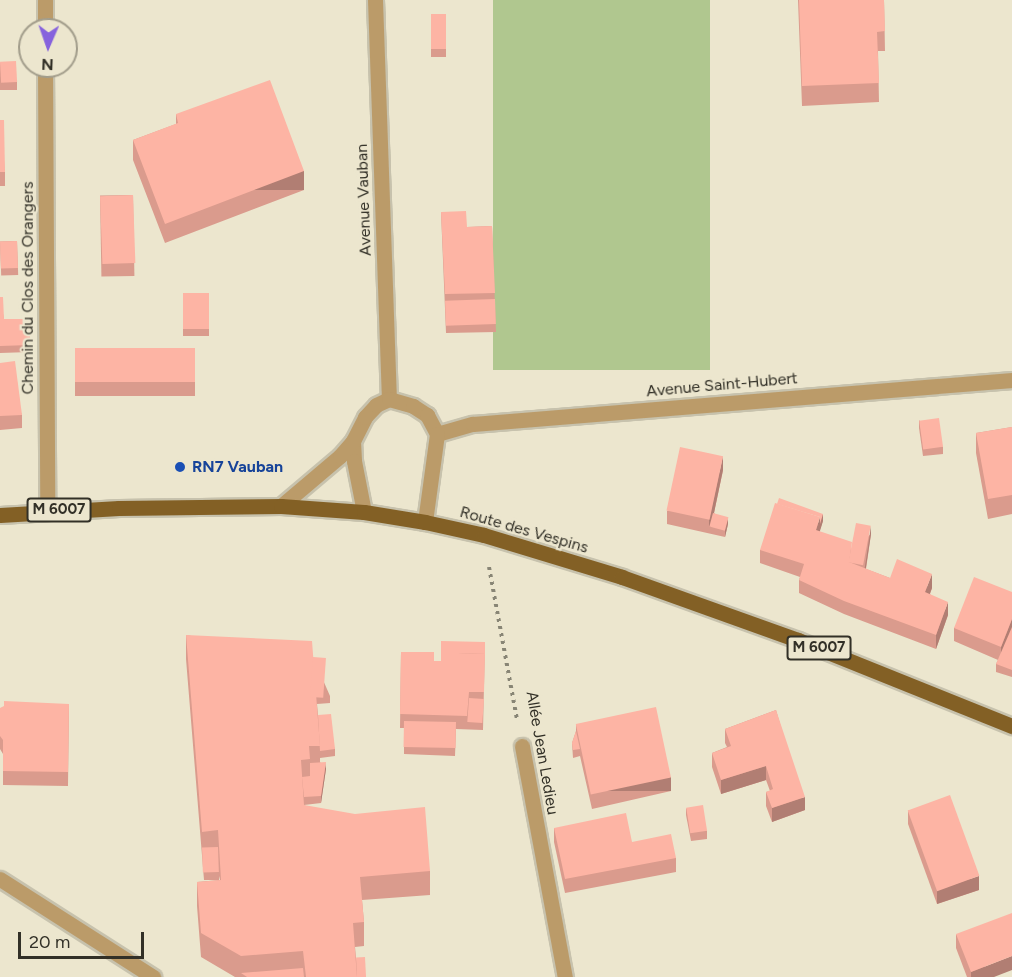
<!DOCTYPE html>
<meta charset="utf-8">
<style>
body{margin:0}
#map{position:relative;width:1012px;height:977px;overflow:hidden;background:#ece6ce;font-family:Figtree,sans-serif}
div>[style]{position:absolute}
.green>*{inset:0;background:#b0c78f;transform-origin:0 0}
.path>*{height:4px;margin-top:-2px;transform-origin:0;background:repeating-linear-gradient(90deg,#888575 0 3px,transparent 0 7.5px)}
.roads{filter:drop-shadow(2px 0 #c7c2ad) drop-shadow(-2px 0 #c7c2ad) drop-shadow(0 2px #c7c2ad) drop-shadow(0 -2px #c7c2ad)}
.minor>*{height:15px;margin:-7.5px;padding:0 7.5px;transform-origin:7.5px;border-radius:7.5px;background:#bb9b69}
.major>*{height:15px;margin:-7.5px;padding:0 7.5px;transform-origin:7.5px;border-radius:7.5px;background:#836025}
.wall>*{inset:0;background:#da9b8d;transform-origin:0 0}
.shaded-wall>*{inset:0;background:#b17e73;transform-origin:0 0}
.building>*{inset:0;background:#fdb4a4;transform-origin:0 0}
.dots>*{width:16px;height:16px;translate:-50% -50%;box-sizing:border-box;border:3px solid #ece6ce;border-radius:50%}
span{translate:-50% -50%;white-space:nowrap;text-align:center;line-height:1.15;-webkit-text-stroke:4.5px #ece6ce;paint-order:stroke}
.shield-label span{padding:2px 4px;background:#ece6ce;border:2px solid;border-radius:4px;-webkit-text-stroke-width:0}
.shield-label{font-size:15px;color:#323027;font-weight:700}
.street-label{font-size:16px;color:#323027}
.transit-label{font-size:16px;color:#164399;font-weight:700}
.left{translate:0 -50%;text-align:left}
.north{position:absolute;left:18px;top:18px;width:60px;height:60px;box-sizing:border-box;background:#ece6ce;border:2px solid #a29d8b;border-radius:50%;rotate:182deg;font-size:16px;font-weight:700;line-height:24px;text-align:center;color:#323027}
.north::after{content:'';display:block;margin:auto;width:21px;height:27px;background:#8662dd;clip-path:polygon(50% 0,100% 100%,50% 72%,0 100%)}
.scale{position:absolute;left:18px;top:932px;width:126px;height:27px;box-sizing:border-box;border:3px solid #323027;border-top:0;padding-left:8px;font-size:18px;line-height:21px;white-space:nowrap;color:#323027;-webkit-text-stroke:4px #ece6ce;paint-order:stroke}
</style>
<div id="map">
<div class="green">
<i style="left:493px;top:0;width:217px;height:370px"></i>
</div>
<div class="path">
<i style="left:489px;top:567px;width:155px;rotate:79.6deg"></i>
</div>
<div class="roads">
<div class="minor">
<i style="left:45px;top:0;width:30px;rotate:90deg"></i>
<i style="left:375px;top:0;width:399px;rotate:88deg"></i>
<i style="left:45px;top:66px;width:444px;rotate:89.7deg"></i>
<i style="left:437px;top:434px;width:37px;rotate:-16deg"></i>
<i style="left:473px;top:424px;width:541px;rotate:-4.67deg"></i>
<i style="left:353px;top:441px;width:20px;rotate:87deg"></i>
<i style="left:354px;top:461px;width:52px;rotate:78.9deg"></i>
<i style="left:281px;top:506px;width:77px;rotate:-40.3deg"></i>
<i style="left:340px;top:456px;width:20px;rotate:-49deg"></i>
<i style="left:353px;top:441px;width:27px;rotate:-63deg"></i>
<i style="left:365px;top:417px;width:16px;rotate:-47deg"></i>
<i style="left:376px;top:405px;width:14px;rotate:-25deg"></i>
<i style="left:389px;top:399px;width:25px;rotate:16deg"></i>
<i style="left:413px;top:406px;width:17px;rotate:33deg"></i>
<i style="left:427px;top:415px;width:21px;rotate:62deg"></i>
<i style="left:437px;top:434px;width:89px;rotate:97.8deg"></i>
<i style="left:522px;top:746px;width:235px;rotate:79.5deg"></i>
<i style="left:0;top:879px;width:182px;rotate:32.6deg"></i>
</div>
<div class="major">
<i style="left:0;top:515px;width:119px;rotate:-3.4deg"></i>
<i style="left:119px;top:508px;width:162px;rotate:-0.7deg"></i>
<i style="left:281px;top:506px;width:83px;rotate:4.1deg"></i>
<i style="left:364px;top:512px;width:62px;rotate:9.3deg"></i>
<i style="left:425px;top:522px;width:60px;rotate:12.4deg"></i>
<i style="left:484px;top:535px;width:144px;rotate:16.9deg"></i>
<i style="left:622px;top:577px;width:187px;rotate:19.7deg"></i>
<i style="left:798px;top:640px;width:231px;rotate:21.9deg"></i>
</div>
</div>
<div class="wall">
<i style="clip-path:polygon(798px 0,884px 0,885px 51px,878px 51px,879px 102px,802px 106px)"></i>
<i style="left:431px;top:14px;width:15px;height:43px"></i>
<i style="clip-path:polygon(0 62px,17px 82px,17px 90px,0 90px)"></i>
<i style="clip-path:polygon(176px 114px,304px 190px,165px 243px,133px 160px,133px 140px,176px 124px)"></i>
<i style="clip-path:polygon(0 120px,5px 172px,5px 186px,0 186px)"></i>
<i style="left:133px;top:195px;width:81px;height:33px;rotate:89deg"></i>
<i style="clip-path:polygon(441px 212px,467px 227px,492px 226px,496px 332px,446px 333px)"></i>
<i style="left:17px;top:241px;width:34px;height:17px;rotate:88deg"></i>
<i style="left:183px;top:293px;width:26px;height:43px"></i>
<i style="clip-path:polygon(0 297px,4px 319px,29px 319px,30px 352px,0 353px)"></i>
<i style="left:75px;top:348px;width:120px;height:48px"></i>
<i style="clip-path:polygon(0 363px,22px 415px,22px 428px,0 430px)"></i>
<i style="clip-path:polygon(919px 420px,943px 447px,943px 454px,923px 456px,919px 428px)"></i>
<i style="clip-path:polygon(1012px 427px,1012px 514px,988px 519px,976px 453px,976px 433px)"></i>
<i style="clip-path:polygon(723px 470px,714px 513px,728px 524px,725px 537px,667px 524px,667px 511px)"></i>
<i style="clip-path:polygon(823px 521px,819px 532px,852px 550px,871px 534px,866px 569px,890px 578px,932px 588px,930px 594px,948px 615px,936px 649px,844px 614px,799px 593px,799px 580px,800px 577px,760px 563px,760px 550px)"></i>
<i style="clip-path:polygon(1012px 592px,1012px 677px,996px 672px,996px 664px,998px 660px,954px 641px,954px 628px)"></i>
<i style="clip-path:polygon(186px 635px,313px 657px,330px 696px,330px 703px,317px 704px,318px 715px,335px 749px,335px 756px,320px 758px,320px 762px,326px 769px,321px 803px,304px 805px,430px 871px,430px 895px,362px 900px,364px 922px,364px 946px,355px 947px,356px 958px,366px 977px,235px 977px,201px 957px,197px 906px,197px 882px,220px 880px,219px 876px,219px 880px,204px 880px,186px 659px)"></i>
<i style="clip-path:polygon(485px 642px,483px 730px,456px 729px,455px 756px,404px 754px,404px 728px,400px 728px,401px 652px,434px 661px,441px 661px)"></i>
<i style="clip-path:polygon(69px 704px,68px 786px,3px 785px,3px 754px,0 749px,0 708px)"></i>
<i style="clip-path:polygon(776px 710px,805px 810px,772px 822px,766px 806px,766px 792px,770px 791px,766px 780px,721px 794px,712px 767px,712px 753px,727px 747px,725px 743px,725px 729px)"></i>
<i style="clip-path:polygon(576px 724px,671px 791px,592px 809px,580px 756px,573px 758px,572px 743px,576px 731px)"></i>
<i style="clip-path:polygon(686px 808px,707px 831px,707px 839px,691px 841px,686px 815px)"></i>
<i style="clip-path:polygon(908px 810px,979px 890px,937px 904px,908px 824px)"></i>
<i style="clip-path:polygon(554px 828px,632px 842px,676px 858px,676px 872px,565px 893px,554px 842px)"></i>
<i style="clip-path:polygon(956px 934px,994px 977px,967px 977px,956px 948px)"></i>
</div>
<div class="shaded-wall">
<i style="left:304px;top:171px;width:19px;height:149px;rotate:90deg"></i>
<i style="clip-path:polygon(723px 456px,723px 470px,711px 527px,709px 526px,709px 520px)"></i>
<i style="clip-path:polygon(823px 514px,823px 521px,816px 544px,816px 530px,820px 517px)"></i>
<i style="clip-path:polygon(728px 517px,728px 524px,725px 537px,725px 530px)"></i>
<i style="clip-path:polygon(871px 526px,871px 534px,864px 580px,864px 573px)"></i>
<i style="clip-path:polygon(932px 574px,932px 588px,925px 606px,925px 592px)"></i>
<i style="clip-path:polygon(948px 602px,948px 615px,936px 649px,936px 635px)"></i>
<i style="clip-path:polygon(1012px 619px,1012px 633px,1001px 661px,1001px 647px)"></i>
<i style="clip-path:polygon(326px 762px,326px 769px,321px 803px,321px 796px)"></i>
<i style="clip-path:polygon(766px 766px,766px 780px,721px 794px,721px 780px)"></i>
<i style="left:671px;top:777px;width:14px;height:81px;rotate:90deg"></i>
<i style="clip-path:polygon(805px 797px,805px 810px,772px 822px,772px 808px)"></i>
<i style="clip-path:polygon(979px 876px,979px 890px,937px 904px,937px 890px)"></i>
<i style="clip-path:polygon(1012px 956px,1012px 970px,994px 977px,971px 977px,971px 972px)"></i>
</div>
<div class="building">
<i style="clip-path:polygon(799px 0,884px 0,885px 31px,877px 32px,879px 83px,802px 86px)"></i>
<i style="left:431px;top:14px;width:15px;height:35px"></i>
<i style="left:16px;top:61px;width:21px;height:16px;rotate:87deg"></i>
<i style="clip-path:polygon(270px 80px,304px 171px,165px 224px,133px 140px,178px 123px,176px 114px)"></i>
<i style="clip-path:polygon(0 120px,4px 120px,5px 172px,0 172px)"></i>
<i style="left:133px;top:195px;width:68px;height:33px;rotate:88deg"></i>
<i style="clip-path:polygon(466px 211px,467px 227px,492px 226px,495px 293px,445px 294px,441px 212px)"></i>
<i style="left:17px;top:241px;width:27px;height:17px;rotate:88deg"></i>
<i style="left:183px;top:293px;width:26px;height:36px"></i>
<i style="clip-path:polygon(0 297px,3px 297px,4px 319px,29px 319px,30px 345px,0 346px)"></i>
<i style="left:495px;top:299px;width:25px;height:50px;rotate:88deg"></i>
<i style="left:75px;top:348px;width:120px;height:34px"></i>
<i style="clip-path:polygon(15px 361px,22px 415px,0 416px,0 363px)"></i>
<i style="left:939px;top:418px;width:29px;height:20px;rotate:82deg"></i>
<i style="clip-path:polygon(1012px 427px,1012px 495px,988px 499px,976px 433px)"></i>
<i style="left:680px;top:447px;width:44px;height:65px;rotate:12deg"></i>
<i style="clip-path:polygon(779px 498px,823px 514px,820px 524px,820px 517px,777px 504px)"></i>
<i style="clip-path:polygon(775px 503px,820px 517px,816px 530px,852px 542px,849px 562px,890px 578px,897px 559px,932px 574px,925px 592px,948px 602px,936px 635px,844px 601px,799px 580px,804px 564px,760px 550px)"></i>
<i style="left:713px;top:513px;width:16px;height:14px;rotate:15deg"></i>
<i style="left:856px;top:523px;width:15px;height:40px;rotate:11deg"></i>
<i style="clip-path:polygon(974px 577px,1012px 592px,1012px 619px,1001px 647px,954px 628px)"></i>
<i style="clip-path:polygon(1012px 627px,1012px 670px,996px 664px)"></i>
<i style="clip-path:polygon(186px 635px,312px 641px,320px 746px,309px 746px,310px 759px,301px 760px,304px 805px,355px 814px,425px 807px,430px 871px,360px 877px,364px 922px,353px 923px,357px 977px,306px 977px,303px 951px,241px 956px,201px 933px,197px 882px,221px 880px,218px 830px,202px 832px)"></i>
<i style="clip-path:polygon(441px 641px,485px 642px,485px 661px,485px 654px,457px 653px,457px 661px,441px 661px)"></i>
<i style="clip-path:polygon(401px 652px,434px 652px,434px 661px,457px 661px,457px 653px,485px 654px,484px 692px,469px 692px,467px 716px,400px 714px)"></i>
<i style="left:313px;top:657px;width:13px;height:40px;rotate:4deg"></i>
<i style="left:469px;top:698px;width:15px;height:24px;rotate:4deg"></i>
<i style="clip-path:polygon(4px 701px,69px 704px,68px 772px,3px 771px,3px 740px,0 736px,0 708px,4px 706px)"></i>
<i style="left:656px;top:707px;width:72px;height:82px;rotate:78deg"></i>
<i style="clip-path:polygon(776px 710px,805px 797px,772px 808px,766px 792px,773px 789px,766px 766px,721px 780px,712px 753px,731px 746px,725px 729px)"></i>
<i style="clip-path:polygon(331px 714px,335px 749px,320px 751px,318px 715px)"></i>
<i style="left:404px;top:721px;width:52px;height:26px;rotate:1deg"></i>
<i style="clip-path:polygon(576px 731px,580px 749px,573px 750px,572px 743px)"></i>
<i style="clip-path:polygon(326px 762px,321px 796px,304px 797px,302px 777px,310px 776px,310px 763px)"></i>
<i style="left:950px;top:795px;width:86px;height:45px;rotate:70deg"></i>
<i style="left:703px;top:805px;width:26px;height:17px;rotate:81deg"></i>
<i style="clip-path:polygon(626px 813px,632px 842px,671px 834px,676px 858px,565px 879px,554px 828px)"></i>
<i style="left:218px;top:847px;width:25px;height:16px;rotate:88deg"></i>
<i style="clip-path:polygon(1012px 913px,1012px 956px,971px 972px,956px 934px)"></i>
<i style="left:365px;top:957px;width:20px;height:9px;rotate:87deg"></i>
<i style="clip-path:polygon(303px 968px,304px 977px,247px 977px,241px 973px)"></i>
</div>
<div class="dots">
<i style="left:180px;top:467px;background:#1a4fb4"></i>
</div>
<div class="shield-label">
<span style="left:59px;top:510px">M 6007</span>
<span style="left:819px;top:648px">M 6007</span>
</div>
<div class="street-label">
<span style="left:364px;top:200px;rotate:-92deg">Avenue Vauban</span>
<span style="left:28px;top:288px;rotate:-90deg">Chemin du Clos des Orangers</span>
<span style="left:722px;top:385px;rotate:-5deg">Avenue Saint-Hubert</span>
<span style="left:524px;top:530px;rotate:16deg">Route des Vespins</span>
<span style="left:542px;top:753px;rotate:80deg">Allée Jean Ledieu</span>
</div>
<div class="transit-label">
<span class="left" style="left:192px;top:467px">RN7 Vauban</span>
</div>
<div class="north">N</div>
<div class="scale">20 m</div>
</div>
